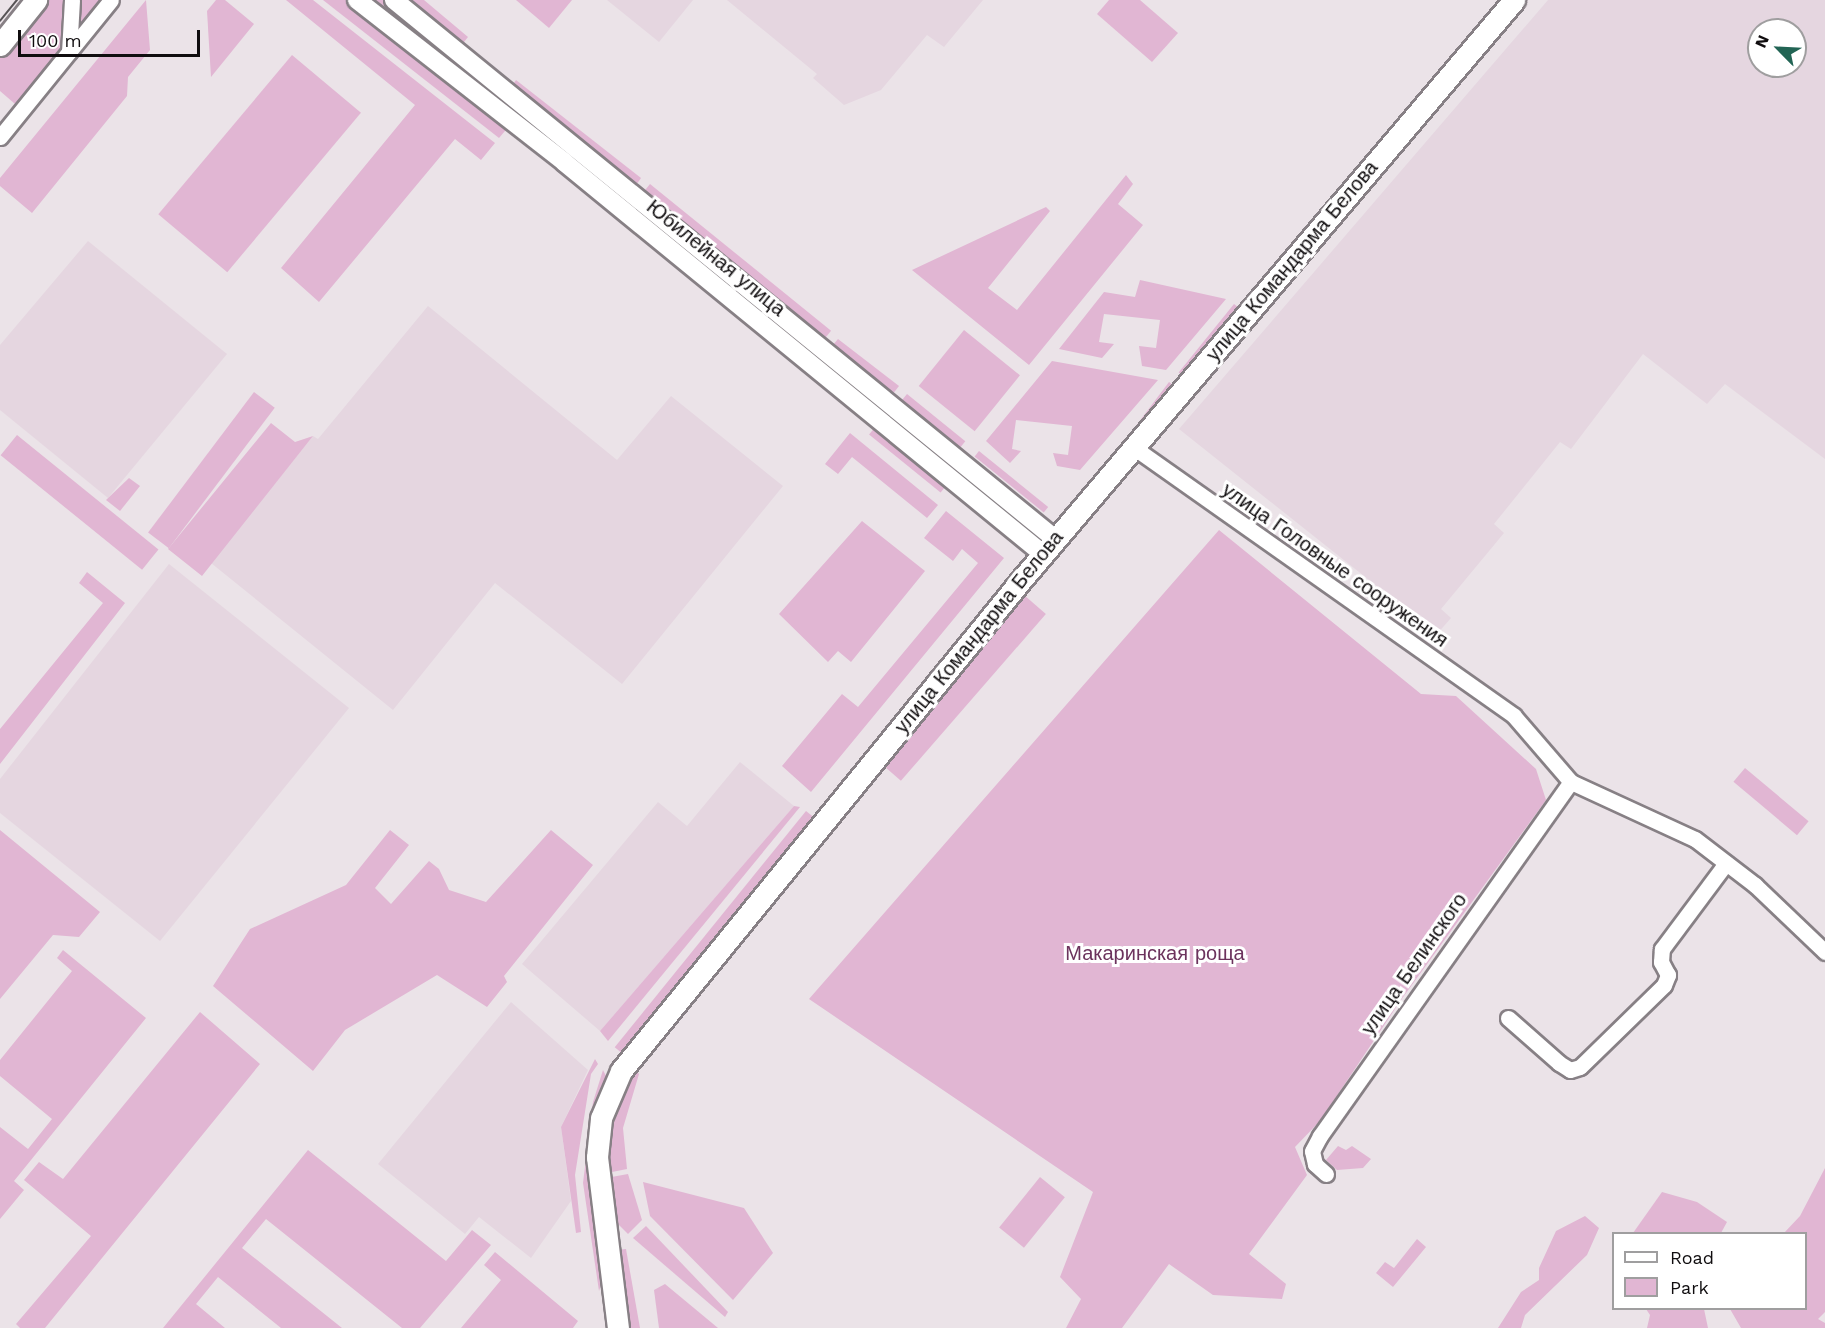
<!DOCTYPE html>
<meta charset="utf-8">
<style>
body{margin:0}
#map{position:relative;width:1825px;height:1328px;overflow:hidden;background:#ebe3e8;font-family:"Work Sans",sans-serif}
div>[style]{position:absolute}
.built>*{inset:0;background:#e5d6e0}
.green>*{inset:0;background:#e1b6d3;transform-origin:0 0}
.roads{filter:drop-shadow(2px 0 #878085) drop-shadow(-2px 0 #878085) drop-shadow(0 2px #878085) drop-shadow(0 -2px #878085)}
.minor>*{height:15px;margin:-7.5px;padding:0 7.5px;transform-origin:7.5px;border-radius:7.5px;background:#fff}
.tertiary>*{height:18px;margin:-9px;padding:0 9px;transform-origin:9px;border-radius:9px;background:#fff}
.secondary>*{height:21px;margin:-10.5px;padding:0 10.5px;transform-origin:10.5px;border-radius:10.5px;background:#fff}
.tram>*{height:1.5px;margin:-0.75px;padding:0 0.75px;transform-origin:0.75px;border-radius:0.75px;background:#585457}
span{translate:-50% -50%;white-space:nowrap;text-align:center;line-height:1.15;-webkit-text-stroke:6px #fff;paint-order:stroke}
.street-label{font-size:20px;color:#100d0f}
.park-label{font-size:20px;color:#6c335d}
.legend{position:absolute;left:1612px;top:1232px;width:195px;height:78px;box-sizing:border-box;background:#fff;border:2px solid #9f9e9f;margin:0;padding:8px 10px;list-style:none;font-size:18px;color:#100d0f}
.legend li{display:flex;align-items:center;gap:12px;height:30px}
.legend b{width:30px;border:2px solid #9f9e9f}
.north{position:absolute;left:1747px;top:18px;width:60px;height:60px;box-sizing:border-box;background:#fff;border:2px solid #9f9e9f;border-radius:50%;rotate:294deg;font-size:16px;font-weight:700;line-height:24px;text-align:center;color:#100d0f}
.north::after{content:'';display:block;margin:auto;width:21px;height:27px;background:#226454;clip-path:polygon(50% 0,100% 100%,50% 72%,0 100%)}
.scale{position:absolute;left:18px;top:30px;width:182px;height:27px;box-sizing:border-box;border:3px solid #100d0f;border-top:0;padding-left:8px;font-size:18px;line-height:21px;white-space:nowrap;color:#100d0f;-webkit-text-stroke:4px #fff;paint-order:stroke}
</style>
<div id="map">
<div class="built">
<i style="clip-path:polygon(607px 0,693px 0,659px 42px)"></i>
<i style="clip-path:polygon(727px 0,983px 0,944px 47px,927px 35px,881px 90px,844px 105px,813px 78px,817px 74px)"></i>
<i style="clip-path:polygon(evenodd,1548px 0,1825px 0,1825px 459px,1725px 384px,1707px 404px,1643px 354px,1571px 449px,1560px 442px,1494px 524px,1504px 533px,1441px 609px,1451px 618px,1437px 634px,1179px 429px,1548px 0,1759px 30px,1795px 30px,1795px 66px,1759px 66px,1759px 30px)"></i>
<i style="clip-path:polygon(88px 241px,227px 354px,108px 498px,0 410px,0 345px)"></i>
<i style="clip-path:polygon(428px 306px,617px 460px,671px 396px,783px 486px,622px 684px,495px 583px,393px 710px,211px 563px,313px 436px,318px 439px)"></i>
<i style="clip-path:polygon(169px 564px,349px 708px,160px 941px,0 813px,0 779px)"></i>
<i style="clip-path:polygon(740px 762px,794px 806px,600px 1031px,522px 964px,658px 802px,687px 826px)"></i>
<i style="clip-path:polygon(511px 1002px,588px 1070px,561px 1127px,571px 1201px,531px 1258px,479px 1217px,465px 1234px,378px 1164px)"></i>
</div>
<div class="green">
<i style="clip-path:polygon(36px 0,111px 0,22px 110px,0 91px,0 45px)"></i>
<i style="clip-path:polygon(146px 0,150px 50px,128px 77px,127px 96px,32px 213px,0 186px,0 178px)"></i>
<i style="clip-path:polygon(216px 0,225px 0,254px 24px,211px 77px,207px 11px)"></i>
<i style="clip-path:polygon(286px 0,313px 0,495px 143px,481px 160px,455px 139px,319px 302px,281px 268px,415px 105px)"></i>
<i style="clip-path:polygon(323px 0,349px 0,510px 125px,499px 138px)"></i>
<i style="clip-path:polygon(368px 0,384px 0,494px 90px,489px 96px)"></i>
<i style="clip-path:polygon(403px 0,424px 0,468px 37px,460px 47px)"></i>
<i style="clip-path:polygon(516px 0,572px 0,549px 28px)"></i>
<i style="clip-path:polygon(1109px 0,1140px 0,1178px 33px,1152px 62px,1097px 14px)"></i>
<i style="left:292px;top:55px;width:90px;height:208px;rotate:40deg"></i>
<i style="clip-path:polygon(516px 80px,641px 178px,634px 188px,511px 87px)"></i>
<i style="clip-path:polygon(1126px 175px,1133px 184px,1118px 204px,1143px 225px,1029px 365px,912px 270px,1046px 207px,1050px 211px,988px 288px,1017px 310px)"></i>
<i style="left:650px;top:184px;width:233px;height:13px;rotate:39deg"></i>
<i style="clip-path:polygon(1140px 280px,1226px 299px,1166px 370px,1142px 366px,1139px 346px,1156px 348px,1160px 320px,1104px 314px,1099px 342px,1114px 344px,1102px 358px,1059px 349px,1104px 292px,1135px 297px)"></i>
<i style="left:1234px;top:304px;width:6px;height:88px;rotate:39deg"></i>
<i style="left:964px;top:330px;width:72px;height:72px;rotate:39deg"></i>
<i style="clip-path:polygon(838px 339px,899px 386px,892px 395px,832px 346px)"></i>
<i style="clip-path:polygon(1052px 361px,1158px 380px,1080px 470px,1057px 466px,1053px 453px,1068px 455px,1072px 426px,1016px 420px,1012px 449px,1021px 451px,1010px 463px,986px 441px)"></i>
<i style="left:1169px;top:382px;width:5px;height:117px;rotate:37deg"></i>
<i style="left:254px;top:392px;width:26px;height:176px;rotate:37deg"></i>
<i style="left:907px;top:394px;width:75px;height:8px;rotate:39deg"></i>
<i style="clip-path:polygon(271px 423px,295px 442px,313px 436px,202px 576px,168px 549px)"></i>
<i style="left:876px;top:426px;width:92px;height:11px;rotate:39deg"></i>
<i style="clip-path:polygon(850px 433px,938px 505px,927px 518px,852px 457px,838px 474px,825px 464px)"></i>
<i style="left:17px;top:435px;width:182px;height:26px;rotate:39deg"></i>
<i style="left:979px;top:451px;width:89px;height:7px;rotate:39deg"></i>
<i style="clip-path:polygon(129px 478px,140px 486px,120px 511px,106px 500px)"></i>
<i style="clip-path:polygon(946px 511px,1004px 558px,811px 792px,782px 766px,842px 694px,858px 707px,978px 563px,962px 549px,953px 561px,924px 538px)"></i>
<i style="clip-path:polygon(862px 521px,925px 571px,851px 662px,838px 651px,828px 662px,779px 614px)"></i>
<i style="clip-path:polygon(1219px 530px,1421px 694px,1456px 696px,1536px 769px,1546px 800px,1401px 1000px,1320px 1121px,1295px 1147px,1307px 1175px,1249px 1254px,1286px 1284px,1282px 1299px,1213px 1295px,1169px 1264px,1122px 1328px,1066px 1328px,1081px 1299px,1060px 1277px,1093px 1192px,809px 999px)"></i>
<i style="clip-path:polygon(87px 572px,125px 603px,0 764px,0 729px,103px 603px,79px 583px)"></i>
<i style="left:1024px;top:595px;width:29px;height:221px;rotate:41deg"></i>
<i style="left:1745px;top:768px;width:83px;height:18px;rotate:40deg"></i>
<i style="clip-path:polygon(794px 806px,800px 807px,608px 1041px,600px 1031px)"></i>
<i style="left:806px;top:811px;width:14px;height:304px;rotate:39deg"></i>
<i style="clip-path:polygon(0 830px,100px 912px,79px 937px,53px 935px,0 999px)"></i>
<i style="clip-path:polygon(390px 830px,409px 845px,375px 888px,391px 904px,429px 861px,439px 869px,449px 890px,486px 902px,551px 830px,593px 865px,504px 976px,507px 982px,487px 1007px,437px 975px,345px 1030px,313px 1071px,213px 986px,250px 929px,346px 885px)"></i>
<i style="clip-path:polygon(63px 950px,146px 1018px,14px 1181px,24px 1190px,0 1219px,0 1127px,28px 1149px,52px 1119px,0 1076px,0 1060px,72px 971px,57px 958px)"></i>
<i style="clip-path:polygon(200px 1012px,260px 1064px,45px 1328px,20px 1328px,16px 1324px,91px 1236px,24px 1180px,39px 1162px,63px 1179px)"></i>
<i style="clip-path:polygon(595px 1059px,598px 1064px,591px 1074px,575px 1175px,581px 1232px,576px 1233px,561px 1127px)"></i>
<i style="clip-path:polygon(631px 1065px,639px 1074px,623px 1128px,627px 1169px,607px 1173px,604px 1143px,611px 1104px)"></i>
<i style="clip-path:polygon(603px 1070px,607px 1078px,590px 1135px,589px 1181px,604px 1276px,599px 1291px,583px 1183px,593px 1102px)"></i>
<i style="clip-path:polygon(1338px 1146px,1346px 1150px,1352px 1146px,1371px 1159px,1363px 1168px,1337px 1170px,1326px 1160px)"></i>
<i style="clip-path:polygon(308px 1150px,446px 1261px,472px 1230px,491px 1245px,420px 1328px,402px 1328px,266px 1219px,242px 1248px,342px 1328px,281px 1328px,218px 1277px,196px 1304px,225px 1328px,163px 1328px)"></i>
<i style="clip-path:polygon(1825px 1168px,1825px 1312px,1818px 1319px,1825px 1323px,1825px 1328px,1741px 1328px,1730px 1309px,1806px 1308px,1806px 1234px,1784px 1233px,1800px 1216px)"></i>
<i style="clip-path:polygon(628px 1174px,642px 1220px,628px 1234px,615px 1221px,606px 1178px)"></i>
<i style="left:1040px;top:1177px;width:32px;height:65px;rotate:39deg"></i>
<i style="clip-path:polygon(643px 1182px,744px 1208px,773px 1253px,733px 1300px,650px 1216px)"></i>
<i style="clip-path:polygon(1662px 1192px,1697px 1202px,1727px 1222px,1721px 1233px,1633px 1233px)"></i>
<i style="clip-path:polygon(1585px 1216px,1599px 1228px,1587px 1255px,1525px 1315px,1521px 1328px,1498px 1328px,1521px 1292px,1539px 1280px,1539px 1268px,1556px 1231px)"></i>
<i style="clip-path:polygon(646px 1226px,728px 1312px,725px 1317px,633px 1238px)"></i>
<i style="clip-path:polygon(1417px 1239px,1426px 1247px,1393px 1287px,1376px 1273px,1385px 1262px,1394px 1268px)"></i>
<i style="clip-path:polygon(626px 1249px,640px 1328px,626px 1328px,616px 1250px)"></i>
<i style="clip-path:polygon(495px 1252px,578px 1321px,573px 1328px,461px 1328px,501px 1280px,484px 1265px)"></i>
<i style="clip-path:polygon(665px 1284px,718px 1328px,659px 1328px,654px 1290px)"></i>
<i style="clip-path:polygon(1646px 1309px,1704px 1309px,1708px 1328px,1647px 1328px,1650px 1315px)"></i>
</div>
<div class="roads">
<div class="minor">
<i style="left:69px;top:52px;width:52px;rotate:-86.7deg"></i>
<i style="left:0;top:137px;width:176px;rotate:-51deg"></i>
<i style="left:1133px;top:447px;width:466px;rotate:35.2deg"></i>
<i style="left:1514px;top:716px;width:87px;rotate:49.2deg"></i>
<i style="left:1571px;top:782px;width:136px;rotate:24.7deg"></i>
<i style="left:1695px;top:839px;width:76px;rotate:37.5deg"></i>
<i style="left:1755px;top:885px;width:97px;rotate:43.7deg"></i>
<i style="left:1508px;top:1018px;width:68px;rotate:41.4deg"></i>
<i style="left:1559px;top:1063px;width:13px;rotate:32deg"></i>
<i style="left:1570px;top:1070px;width:10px;rotate:-17deg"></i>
<i style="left:1580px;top:1067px;width:117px;rotate:-44.3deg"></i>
<i style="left:1664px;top:985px;width:11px;rotate:-68deg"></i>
<i style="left:1668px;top:975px;width:15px;rotate:-118deg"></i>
<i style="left:1661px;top:962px;width:13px;rotate:-86deg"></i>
<i style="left:1662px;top:949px;width:107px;rotate:-53.3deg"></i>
<i style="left:1326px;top:1174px;width:15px;rotate:-138deg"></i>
<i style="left:1315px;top:1164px;width:13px;rotate:-103deg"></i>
<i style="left:1312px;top:1151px;width:17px;rotate:-62deg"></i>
<i style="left:1320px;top:1136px;width:434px;rotate:-54.7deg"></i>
</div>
<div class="tertiary">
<i style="left:357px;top:0;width:263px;rotate:38deg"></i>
<i style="left:564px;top:162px;width:619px;rotate:39.3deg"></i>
<i style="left:394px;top:0;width:853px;rotate:39.19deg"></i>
</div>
<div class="secondary">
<i style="left:0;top:45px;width:58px;rotate:-51.3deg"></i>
<i style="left:618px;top:1328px;width:172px;rotate:-97deg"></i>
<i style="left:597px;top:1157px;width:39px;rotate:-84deg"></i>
<i style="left:601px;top:1118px;width:51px;rotate:-66.9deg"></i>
<i style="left:621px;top:1071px;width:635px;rotate:-50.82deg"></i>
<i style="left:1022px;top:579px;width:760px;rotate:-49.64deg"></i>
</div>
</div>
<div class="tram">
<i style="left:0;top:21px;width:27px;rotate:-51deg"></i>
</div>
<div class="street-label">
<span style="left:716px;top:258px;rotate:39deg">Юбилейная улица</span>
<span style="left:1292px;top:261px;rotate:-50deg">улица Командарма Белова</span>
<span style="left:1335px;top:565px;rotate:35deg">улица Головные сооружения</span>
<span style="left:979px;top:632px;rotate:-51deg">улица Командарма Белова</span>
<span style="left:1414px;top:964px;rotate:-55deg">улица Белинского</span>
</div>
<div class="park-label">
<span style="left:1155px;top:953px">Макаринская роща</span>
</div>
<ul class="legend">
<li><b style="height:8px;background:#fff"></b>Road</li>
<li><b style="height:16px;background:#e1b6d3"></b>Park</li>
</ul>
<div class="north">N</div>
<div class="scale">100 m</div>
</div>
